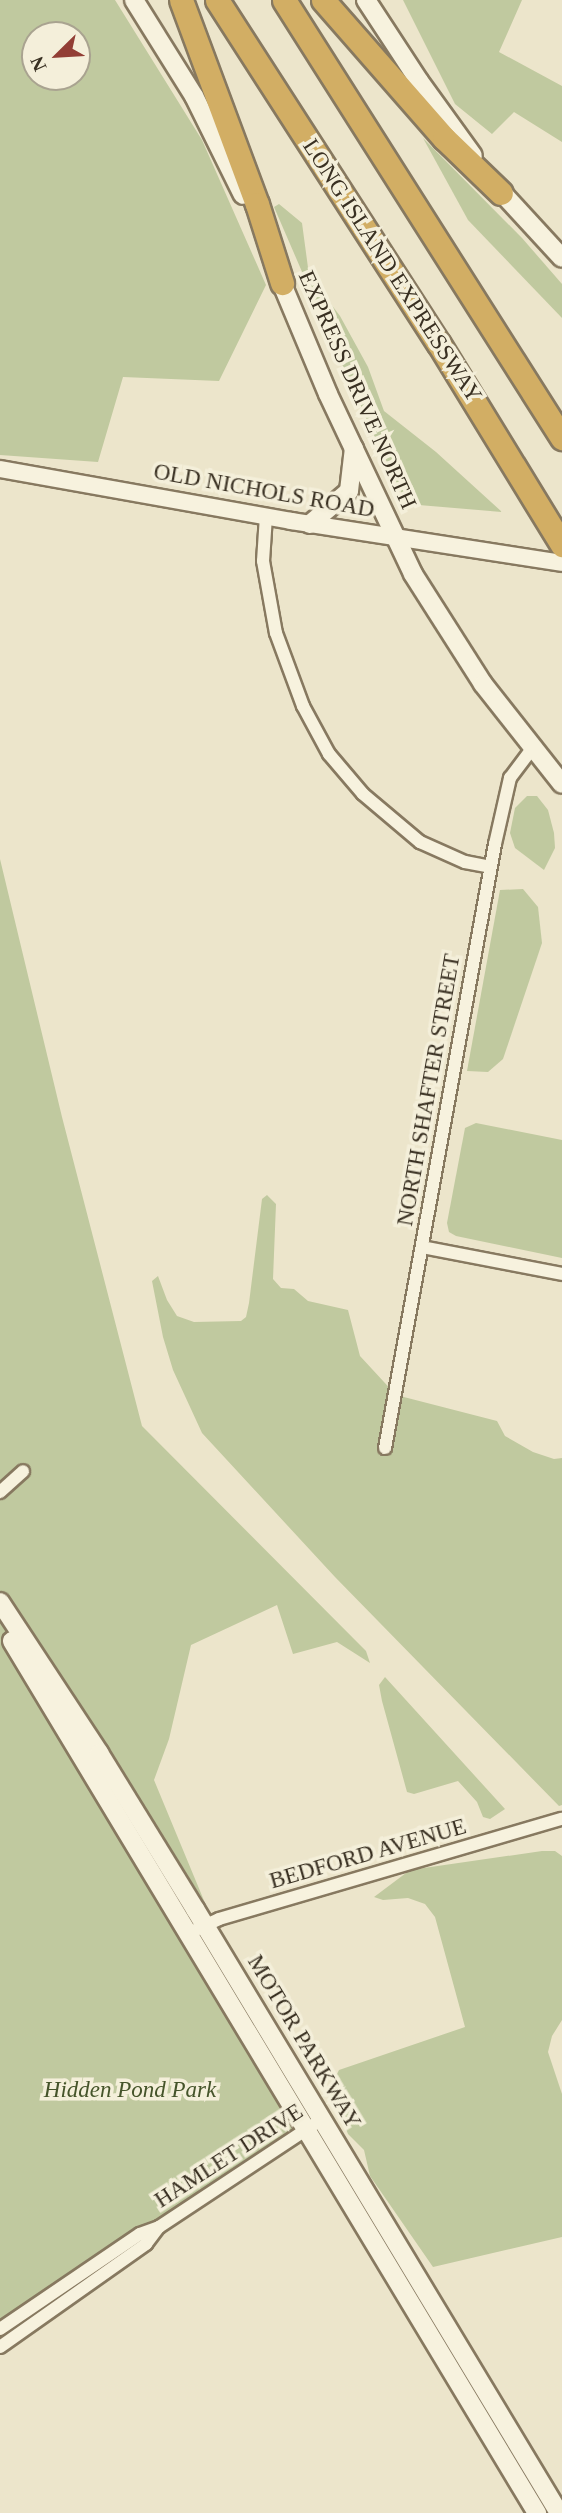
<!DOCTYPE html>
<style>
body{margin:0}
#map{position:relative;width:562px;height:2513px;overflow:hidden;background:#ece5cb;font-family:Georgia,serif}
div>[style]{position:absolute}
.green>*{inset:0;background:#c0c99f}
.roads{filter:drop-shadow(2px 0 #877960) drop-shadow(-2px 0 #877960) drop-shadow(0 2px #877960) drop-shadow(0 -2px #877960)}
.minor>*{height:12px;margin:-6px;padding:0 6px;transform-origin:6px;border-radius:6px;background:#f7f2de}
.tertiary>*{height:16px;margin:-8px;padding:0 8px;transform-origin:8px;border-radius:8px;background:#f7f2de}
.secondary>*{height:18px;margin:-9px;padding:0 9px;transform-origin:9px;border-radius:9px;background:#f7f2de}
.motorway>*{height:23px;margin:-11.5px;padding:0 11.5px;transform-origin:11.5px;border-radius:11.5px;background:#d2ae64}
span{translate:-50% -50%;white-space:nowrap;text-align:center;line-height:1.15;-webkit-text-stroke:7px #f4efda;paint-order:stroke}
.street-label{font-size:23px;color:#393022}
.park-label{font-size:23px;color:#45542a;font-style:italic}
.north{position:absolute;left:21px;top:21px;width:70px;height:70px;box-sizing:border-box;background:#f4efda;border:2px solid #a9a390;border-radius:50%;rotate:246deg;font-size:19px;font-weight:700;line-height:28px;text-align:center;color:#393022}
.north::after{content:'';display:block;margin:auto;width:24px;height:32px;background:#923e35;clip-path:polygon(50% 0,100% 100%,50% 72%,0 100%)}
</style>
<div id="map">
<div class="green">
<i style="clip-path:polygon(evenodd,0 0,115px 0,202px 140px,266px 285px,219px 381px,123px 377px,98px 462px,0 455px,0 0,35px 35px,77px 35px,77px 77px,35px 77px,35px 35px)"></i>
<i style="clip-path:polygon(403px 0,522px 0,499px 52px,562px 86px,562px 142px,514px 112px,492px 134px,455px 104px)"></i>
<i style="clip-path:polygon(423px 138px,522px 238px,562px 284px,562px 318px,468px 220px)"></i>
<i style="clip-path:polygon(279px 204px,302px 223px,309px 275px,340px 316px,368px 367px,384px 411px,436px 452px,502px 512px,407px 504px,361px 408px,274px 207px)"></i>
<i style="clip-path:polygon(527px 796px,537px 796px,548px 810px,554px 833px,555px 848px,544px 870px,515px 848px,510px 833px,515px 808px)"></i>
<i style="clip-path:polygon(0 859px,62px 1117px,142px 1426px,366px 1651px,370px 1663px,337px 1642px,293px 1654px,277px 1605px,191px 1645px,169px 1739px,154px 1780px,205px 1903px,111px 1753px,110px 1771px,0 1602px)"></i>
<i style="clip-path:polygon(523px 889px,538px 907px,542px 943px,503px 1059px,488px 1072px,467px 1071px,500px 890px)"></i>
<i style="clip-path:polygon(476px 1123px,562px 1140px,562px 1258px,456px 1236px,449px 1232px,447px 1223px,465px 1128px)"></i>
<i style="clip-path:polygon(267px 1195px,276px 1204px,273px 1279px,281px 1288px,294px 1289px,308px 1301px,348px 1310px,360px 1356px,396px 1395px,497px 1421px,505px 1436px,533px 1452px,554px 1459px,562px 1458px,562px 1805px,559px 1806px,335px 1577px,202px 1433px,173px 1370px,163px 1337px,152px 1281px,158px 1276px,167px 1300px,177px 1316px,194px 1322px,241px 1321px,246px 1317px,249px 1303px,262px 1199px)"></i>
<i style="clip-path:polygon(0 1620px,306px 2129px,0 2329px)"></i>
<i style="clip-path:polygon(385px 1677px,505px 1809px,490px 1819px,483px 1817px,477px 1802px,458px 1781px,414px 1794px,407px 1792px,382px 1701px,379px 1685px)"></i>
<i style="clip-path:polygon(542px 1851px,555px 1851px,562px 1856px,562px 2020px,552px 2036px,548px 2052px,562px 2094px,562px 2237px,433px 2267px,370px 2176px,364px 2150px,348px 2134px,336px 2104px,335px 2078px,339px 2070px,465px 2027px,435px 1917px,425px 1904px,408px 1898px,383px 1900px,374px 1897px,410px 1870px)"></i>
</div>
<div class="roads">
<div class="minor">
<i style="left:266px;top:516px;width:45px;rotate:93.8deg"></i>
<i style="left:263px;top:561px;width:73px;rotate:79.8deg"></i>
<i style="left:276px;top:633px;width:78px;rotate:69.7deg"></i>
<i style="left:303px;top:706px;width:55px;rotate:61.6deg"></i>
<i style="left:329px;top:754px;width:52px;rotate:49.6deg"></i>
<i style="left:363px;top:794px;width:75px;rotate:40.1deg"></i>
<i style="left:420px;top:842px;width:49px;rotate:24deg"></i>
<i style="left:465px;top:862px;width:26px;rotate:11deg"></i>
<i style="left:422px;top:1247px;width:143px;rotate:10.9deg"></i>
<i style="left:385px;top:1448px;width:614px;rotate:-79.68deg"></i>
<i style="left:495px;top:844px;width:68px;rotate:-77.2deg"></i>
<i style="left:510px;top:778px;width:38px;rotate:-53deg"></i>
<i style="left:0;top:1492px;width:31px;rotate:-42deg"></i>
<i style="left:187px;top:1934px;width:35px;rotate:-25deg"></i>
<i style="left:219px;top:1919px;width:357px;rotate:-16.3deg"></i>
<i style="left:0;top:2329px;width:169px;rotate:-34.2deg"></i>
<i style="left:140px;top:2234px;width:20px;rotate:-20deg"></i>
<i style="left:159px;top:2227px;width:196px;rotate:-33.5deg"></i>
<i style="left:0;top:2347px;width:179px;rotate:-35.2deg"></i>
<i style="left:146px;top:2244px;width:21px;rotate:-53deg"></i>
</div>
<div class="tertiary">
<i style="left:0;top:469px;width:296px;rotate:10.1deg"></i>
<i style="left:291px;top:521px;width:274px;rotate:8.8deg"></i>
</div>
<div class="secondary">
<i style="left:134px;top:0;width:113px;rotate:58deg"></i>
<i style="left:194px;top:96px;width:110px;rotate:63.7deg"></i>
<i style="left:366px;top:0;width:97px;rotate:56.8deg"></i>
<i style="left:419px;top:81px;width:92px;rotate:54.2deg"></i>
<i style="left:494px;top:184px;width:100px;rotate:47.4deg"></i>
<i style="left:277px;top:272px;width:132px;rotate:67.3deg"></i>
<i style="left:328px;top:394px;width:199px;rotate:64.7deg"></i>
<i style="left:413px;top:574px;width:130px;rotate:57.5deg"></i>
<i style="left:483px;top:684px;width:127px;rotate:51.7deg"></i>
<i style="left:310px;top:524px;width:51px;rotate:-40.2deg"></i>
<i style="left:349px;top:491px;width:43px;rotate:-83.4deg"></i>
<i style="left:0;top:1602px;width:181px;rotate:56.7deg"></i>
<i style="left:99px;top:1753px;width:183px;rotate:58.4deg"></i>
<i style="left:195px;top:1909px;width:705px;rotate:58.92deg"></i>
<i style="left:12px;top:1641px;width:1018px;rotate:58.95deg"></i>
</div>
<div class="motorway">
<i style="left:181px;top:0;width:218px;rotate:69.6deg"></i>
<i style="left:257px;top:204px;width:83px;rotate:72.4deg"></i>
<i style="left:217px;top:0;width:409px;rotate:57.2deg"></i>
<i style="left:439px;top:344px;width:236px;rotate:58.5deg"></i>
<i style="left:284px;top:0;width:519px;rotate:57.6deg"></i>
<i style="left:323px;top:0;width:184px;rotate:48.8deg"></i>
<i style="left:444px;top:138px;width:79px;rotate:44deg"></i>
</div>
</div>
<div class="street-label">
<span style="left:392px;top:271px;rotate:57deg">LONG ISLAND EXPRESSWAY</span>
<span style="left:357px;top:390px;rotate:66deg">EXPRESS DRIVE NORTH</span>
<span style="left:264px;top:491px;rotate:10deg">OLD NICHOLS ROAD</span>
<span style="left:429px;top:1090px;rotate:-80deg">NORTH SHAFTER STREET</span>
<span style="left:368px;top:1854px;rotate:-16deg">BEDFORD AVENUE</span>
<span style="left:304px;top:2042px;rotate:59deg">MOTOR PARKWAY</span>
<span style="left:229px;top:2156px;rotate:-33deg">HAMLET DRIVE</span>
</div>
<div class="park-label">
<span style="left:130px;top:2090px">Hidden Pond Park</span>
</div>
<div class="north">N</div>
</div>
